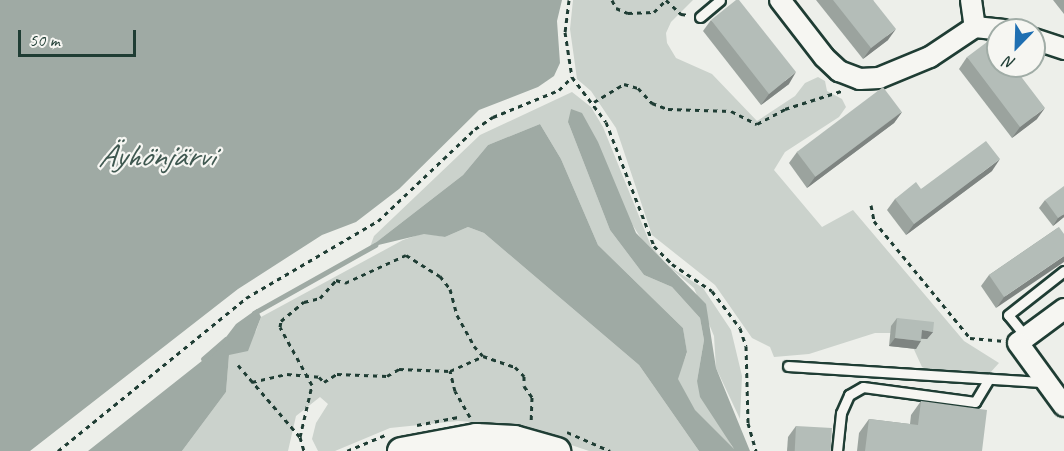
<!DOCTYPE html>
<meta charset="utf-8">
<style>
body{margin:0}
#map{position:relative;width:1064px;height:451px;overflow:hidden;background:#edefea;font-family:Caveat,sans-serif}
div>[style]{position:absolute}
.green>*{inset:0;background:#cbd2cc}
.water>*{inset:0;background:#9faaa4}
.stream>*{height:4.5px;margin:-2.25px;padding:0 2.25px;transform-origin:2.25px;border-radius:2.25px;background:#9faaa4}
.path>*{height:3px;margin-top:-1.5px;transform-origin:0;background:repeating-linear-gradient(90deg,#1f3d34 0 4.5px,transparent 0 9px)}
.roads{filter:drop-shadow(2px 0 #1f3d34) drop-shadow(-2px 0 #1f3d34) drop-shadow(0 2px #1f3d34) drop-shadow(0 -2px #1f3d34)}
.lane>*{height:9px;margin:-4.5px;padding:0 4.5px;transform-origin:4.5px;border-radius:4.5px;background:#f6f6f2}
.street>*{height:20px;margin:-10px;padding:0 10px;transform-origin:10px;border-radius:10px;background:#f6f6f2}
.secondary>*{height:27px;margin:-13.5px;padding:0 13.5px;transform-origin:13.5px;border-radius:13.5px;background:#f6f6f2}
.wall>*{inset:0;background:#9ba39e}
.shaded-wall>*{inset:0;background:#7e8481}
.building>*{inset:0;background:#b4bdb8;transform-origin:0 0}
span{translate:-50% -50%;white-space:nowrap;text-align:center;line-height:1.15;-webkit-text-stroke:4.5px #f6f6f2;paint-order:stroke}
.water-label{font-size:32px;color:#3f5850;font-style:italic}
.north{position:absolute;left:986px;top:18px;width:60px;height:60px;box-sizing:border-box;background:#f6f6f2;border:2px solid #a0aca6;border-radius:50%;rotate:203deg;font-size:16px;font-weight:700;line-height:24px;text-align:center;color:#1f3d34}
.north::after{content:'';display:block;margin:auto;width:21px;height:27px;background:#1f6fb2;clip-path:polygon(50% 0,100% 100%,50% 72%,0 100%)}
.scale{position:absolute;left:18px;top:30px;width:118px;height:27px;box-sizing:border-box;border:3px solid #1f3d34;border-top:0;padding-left:8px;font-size:18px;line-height:21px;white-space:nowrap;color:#1f3d34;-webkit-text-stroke:4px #f6f6f2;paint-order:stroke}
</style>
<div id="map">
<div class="green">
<i style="clip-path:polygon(573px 0,693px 0,671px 22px,666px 33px,667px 43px,676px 58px,712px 74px,757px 121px,795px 96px,805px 83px,818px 77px,825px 81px,827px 91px,842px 99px,846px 107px,839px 117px,785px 152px,774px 170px,822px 227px,853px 210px,964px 341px,999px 363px,989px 374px,943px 377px,922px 367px,911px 343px,894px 333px,875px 333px,809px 354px,774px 357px,770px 347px,752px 338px,715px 285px,652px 235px,616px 128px,591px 91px,577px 79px,570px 29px)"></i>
<i style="clip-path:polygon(572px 92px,591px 107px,603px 127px,651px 246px,667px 265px,703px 288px,731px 330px,742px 376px,740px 419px,716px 368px,714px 336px,694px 288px,647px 248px,568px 122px,610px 230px,644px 275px,672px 287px,700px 318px,704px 340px,697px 381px,734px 450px,694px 410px,677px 378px,687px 353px,683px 328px,598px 245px,561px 159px,540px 124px,488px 145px,463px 175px,370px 247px,374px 236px,480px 135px)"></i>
<i style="clip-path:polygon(468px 227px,484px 233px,639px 365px,699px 451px,589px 451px,512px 425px,458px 421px,390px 428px,335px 451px,318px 451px,312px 439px,316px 423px,328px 404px,320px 397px,296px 416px,288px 451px,182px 451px,226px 392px,229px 354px,256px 331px,261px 317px,403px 240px,424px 233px,445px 237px)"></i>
</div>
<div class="water">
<i style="clip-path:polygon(0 0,562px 0,557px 21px,560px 63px,554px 76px,538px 87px,479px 110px,399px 189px,356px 222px,322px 235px,238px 289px,30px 451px,0 451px)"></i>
<i style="clip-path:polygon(571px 109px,582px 113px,598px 142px,636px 233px,706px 304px,716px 368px,750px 451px,699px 451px,639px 365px,484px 233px,468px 227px,445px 237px,424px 234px,370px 247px,463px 175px,488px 145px,540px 124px,561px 159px,598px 245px,683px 328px,687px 352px,678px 379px,695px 410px,734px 449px,700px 397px,697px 381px,704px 340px,700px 318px,672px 287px,644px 275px,610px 230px,568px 122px)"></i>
<i style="clip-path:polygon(257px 309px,261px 317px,248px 351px,229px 355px,226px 392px,182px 451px,88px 451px,217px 349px,236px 324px)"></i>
</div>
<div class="stream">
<i style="left:254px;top:313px;width:139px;rotate:-29.3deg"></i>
<i style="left:203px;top:359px;width:30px;rotate:-41deg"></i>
</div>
<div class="path">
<i style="left:569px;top:0;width:32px;rotate:97deg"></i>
<i style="left:565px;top:32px;width:46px;rotate:81.2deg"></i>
<i style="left:612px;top:0;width:9px;rotate:63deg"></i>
<i style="left:616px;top:8px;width:13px;rotate:23deg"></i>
<i style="left:628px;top:13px;width:26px;rotate:-2deg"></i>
<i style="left:654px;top:12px;width:17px;rotate:-45deg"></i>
<i style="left:666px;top:0;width:21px;rotate:43deg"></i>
<i style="left:681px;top:14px;width:8px;rotate:7deg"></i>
<i style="left:594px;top:102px;width:35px;rotate:-31deg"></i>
<i style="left:624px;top:84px;width:15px;rotate:16deg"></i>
<i style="left:638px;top:88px;width:21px;rotate:47deg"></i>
<i style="left:652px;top:103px;width:17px;rotate:21deg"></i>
<i style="left:668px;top:109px;width:63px;rotate:1.8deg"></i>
<i style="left:731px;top:111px;width:29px;rotate:27deg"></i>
<i style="left:757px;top:124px;width:32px;rotate:-28deg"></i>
<i style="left:785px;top:109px;width:59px;rotate:-17.8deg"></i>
<i style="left:871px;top:205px;width:16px;rotate:79deg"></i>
<i style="left:874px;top:221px;width:151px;rotate:50.6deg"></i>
<i style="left:970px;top:338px;width:32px;rotate:5deg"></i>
<i style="left:238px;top:365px;width:95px;rotate:49.3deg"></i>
<i style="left:300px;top:437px;width:15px;rotate:74deg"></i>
<i style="left:252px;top:382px;width:36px;rotate:-13deg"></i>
<i style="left:287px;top:374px;width:32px;rotate:5deg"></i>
<i style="left:319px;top:377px;width:7px;rotate:45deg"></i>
<i style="left:324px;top:382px;width:15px;rotate:-32deg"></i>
<i style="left:337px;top:374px;width:50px;rotate:2.3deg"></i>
<i style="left:387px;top:376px;width:14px;rotate:-30deg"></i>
<i style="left:399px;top:369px;width:51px;rotate:2.2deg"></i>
<i style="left:470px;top:417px;width:30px;rotate:-120deg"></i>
<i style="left:455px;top:391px;width:21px;rotate:-104deg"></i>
<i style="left:450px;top:371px;width:36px;rotate:-24deg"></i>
<i style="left:417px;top:425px;width:42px;rotate:-11deg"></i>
<i style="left:567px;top:432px;width:47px;rotate:23.8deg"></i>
<i style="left:300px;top:437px;width:53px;rotate:-77deg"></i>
<i style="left:312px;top:385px;width:66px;rotate:-118.9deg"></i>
<i style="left:280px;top:327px;width:6px;rotate:-81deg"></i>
<i style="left:281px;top:321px;width:30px;rotate:-40deg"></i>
<i style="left:304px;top:302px;width:16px;rotate:-14deg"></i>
<i style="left:320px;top:298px;width:24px;rotate:-48deg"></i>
<i style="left:336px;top:280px;width:9px;rotate:18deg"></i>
<i style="left:345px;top:283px;width:67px;rotate:-24.7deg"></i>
<i style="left:406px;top:255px;width:40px;rotate:32deg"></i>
<i style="left:440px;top:276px;width:16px;rotate:52deg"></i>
<i style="left:450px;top:289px;width:27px;rotate:75deg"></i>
<i style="left:457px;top:315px;width:35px;rotate:61deg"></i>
<i style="left:474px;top:346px;width:13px;rotate:48deg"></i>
<i style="left:483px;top:356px;width:34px;rotate:19deg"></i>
<i style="left:515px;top:367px;width:13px;rotate:45deg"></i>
<i style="left:524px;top:376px;width:10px;rotate:90deg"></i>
<i style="left:524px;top:386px;width:14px;rotate:54deg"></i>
<i style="left:532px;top:397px;width:25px;rotate:92deg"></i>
<i style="left:58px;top:451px;width:242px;rotate:-39.1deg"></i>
<i style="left:246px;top:298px;width:153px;rotate:-30.3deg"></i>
<i style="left:378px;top:221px;width:134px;rotate:-43.5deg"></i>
<i style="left:475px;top:129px;width:22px;rotate:-34deg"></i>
<i style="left:493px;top:117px;width:71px;rotate:-22.2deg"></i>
<i style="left:559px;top:90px;width:18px;rotate:-45deg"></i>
<i style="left:572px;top:77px;width:56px;rotate:52.9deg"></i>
<i style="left:606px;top:122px;width:133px;rotate:68.8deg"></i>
<i style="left:654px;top:246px;width:25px;rotate:45deg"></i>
<i style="left:672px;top:264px;width:48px;rotate:34deg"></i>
<i style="left:712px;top:291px;width:46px;rotate:52.9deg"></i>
<i style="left:740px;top:328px;width:19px;rotate:72deg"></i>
<i style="left:746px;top:346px;width:77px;rotate:88.5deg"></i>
<i style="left:748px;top:423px;width:29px;rotate:74deg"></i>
<i style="left:347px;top:451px;width:41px;rotate:-22.8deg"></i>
</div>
<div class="roads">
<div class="lane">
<i style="left:700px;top:17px;width:26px;rotate:-40deg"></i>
<i style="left:1026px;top:337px;width:28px;rotate:-129deg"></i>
<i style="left:1008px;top:315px;width:71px;rotate:-38.2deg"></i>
<i style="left:788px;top:366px;width:257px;rotate:3.6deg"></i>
<i style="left:837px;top:451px;width:38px;rotate:-84deg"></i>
<i style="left:841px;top:413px;width:20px;rotate:-66deg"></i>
<i style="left:849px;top:395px;width:16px;rotate:-30deg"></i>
<i style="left:863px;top:387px;width:113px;rotate:7.6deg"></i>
<i style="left:975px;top:402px;width:27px;rotate:-59deg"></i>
</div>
<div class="street">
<i style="left:780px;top:0;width:72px;rotate:52.3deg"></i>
<i style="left:824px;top:57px;width:21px;rotate:43deg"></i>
<i style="left:839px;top:71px;width:22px;rotate:21deg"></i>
<i style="left:860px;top:79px;width:19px;rotate:-3deg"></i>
<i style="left:879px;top:78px;width:55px;rotate:-22.4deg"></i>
<i style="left:930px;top:57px;width:54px;rotate:-33.7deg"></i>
<i style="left:975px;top:27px;width:29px;rotate:6deg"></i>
<i style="left:971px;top:0;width:27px;rotate:82deg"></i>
<i style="left:1034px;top:39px;width:32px;rotate:18deg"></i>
<i style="left:1064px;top:309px;width:57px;rotate:143.5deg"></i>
<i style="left:1018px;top:343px;width:78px;rotate:53.9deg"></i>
</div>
<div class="secondary">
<i style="left:401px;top:451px;width:76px;rotate:-10.6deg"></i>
<i style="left:476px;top:437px;width:38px;rotate:3deg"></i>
<i style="left:514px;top:439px;width:44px;rotate:15.9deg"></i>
</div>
</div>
<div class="wall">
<i style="clip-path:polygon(816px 0,873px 0,888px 40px,863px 59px)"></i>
<i style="clip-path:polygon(1053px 0,1064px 0,1064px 14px)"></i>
<i style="clip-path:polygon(711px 20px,789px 84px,761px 105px,703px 31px)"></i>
<i style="clip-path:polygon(967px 57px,1037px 119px,1012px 138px,959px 69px)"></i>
<i style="clip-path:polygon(902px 112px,894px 123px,807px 188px,789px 163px,797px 152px)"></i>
<i style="clip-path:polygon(992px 171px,906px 235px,887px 210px,895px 199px,921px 189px)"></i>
<i style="clip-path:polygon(1045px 200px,1064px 217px,1053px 226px,1039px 208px)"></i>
<i style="clip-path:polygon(1059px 227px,996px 308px,981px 286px,989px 275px)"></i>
<i style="clip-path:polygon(897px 318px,933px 332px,927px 339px,921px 339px,916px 349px,889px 346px,891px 326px)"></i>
<i style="clip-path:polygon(921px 401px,982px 451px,857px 451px,859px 433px,869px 419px,910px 424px,911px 415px)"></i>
<i style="clip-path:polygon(796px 426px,830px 451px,787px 451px,788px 437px)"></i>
</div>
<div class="shaded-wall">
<i style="clip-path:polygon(896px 29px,888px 40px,863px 59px,871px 48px)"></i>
<i style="clip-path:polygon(796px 72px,789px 84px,761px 105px,769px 94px)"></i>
<i style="clip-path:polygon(1045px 108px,1037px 119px,1012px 138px,1020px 127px)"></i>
<i style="clip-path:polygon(902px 112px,894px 123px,807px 188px,815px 177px)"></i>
<i style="clip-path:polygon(1000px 159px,992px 171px,906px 235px,914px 224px)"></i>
<i style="clip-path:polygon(1064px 214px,1064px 217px,1053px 226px,1058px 218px)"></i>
<i style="clip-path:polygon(1064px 256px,1064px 262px,996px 308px,1004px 297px)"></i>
<i style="clip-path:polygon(922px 330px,933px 332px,927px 339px,917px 338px)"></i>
<i style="clip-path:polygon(895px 338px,921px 341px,916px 349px,889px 346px)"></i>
</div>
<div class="building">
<i style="clip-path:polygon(736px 0,739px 0,796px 72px,769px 94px,711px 20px)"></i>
<i style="clip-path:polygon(833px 0,873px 0,896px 29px,871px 48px)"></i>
<i style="clip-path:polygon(991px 39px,998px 47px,998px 66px,1013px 66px,1045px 108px,1020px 127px,967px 57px)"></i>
<i style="left:883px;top:87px;width:31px;height:108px;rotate:53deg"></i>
<i style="clip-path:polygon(986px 141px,1000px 159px,914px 224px,895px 199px,916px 182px,921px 189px)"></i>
<i style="clip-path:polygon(1064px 186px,1064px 214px,1058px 218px,1045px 200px)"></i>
<i style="clip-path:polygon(1059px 227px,1064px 234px,1064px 256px,1004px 297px,989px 275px)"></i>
<i style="clip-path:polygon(897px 318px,934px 322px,933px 332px,922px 330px,921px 341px,895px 338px)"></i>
<i style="clip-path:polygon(921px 401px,987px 410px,982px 451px,865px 451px,869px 419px,918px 425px)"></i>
<i style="left:796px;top:426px;width:36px;height:25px;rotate:3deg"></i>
</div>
<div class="water-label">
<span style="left:156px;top:156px">Äyhönjärvi</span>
</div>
<div class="north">N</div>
<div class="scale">50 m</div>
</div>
